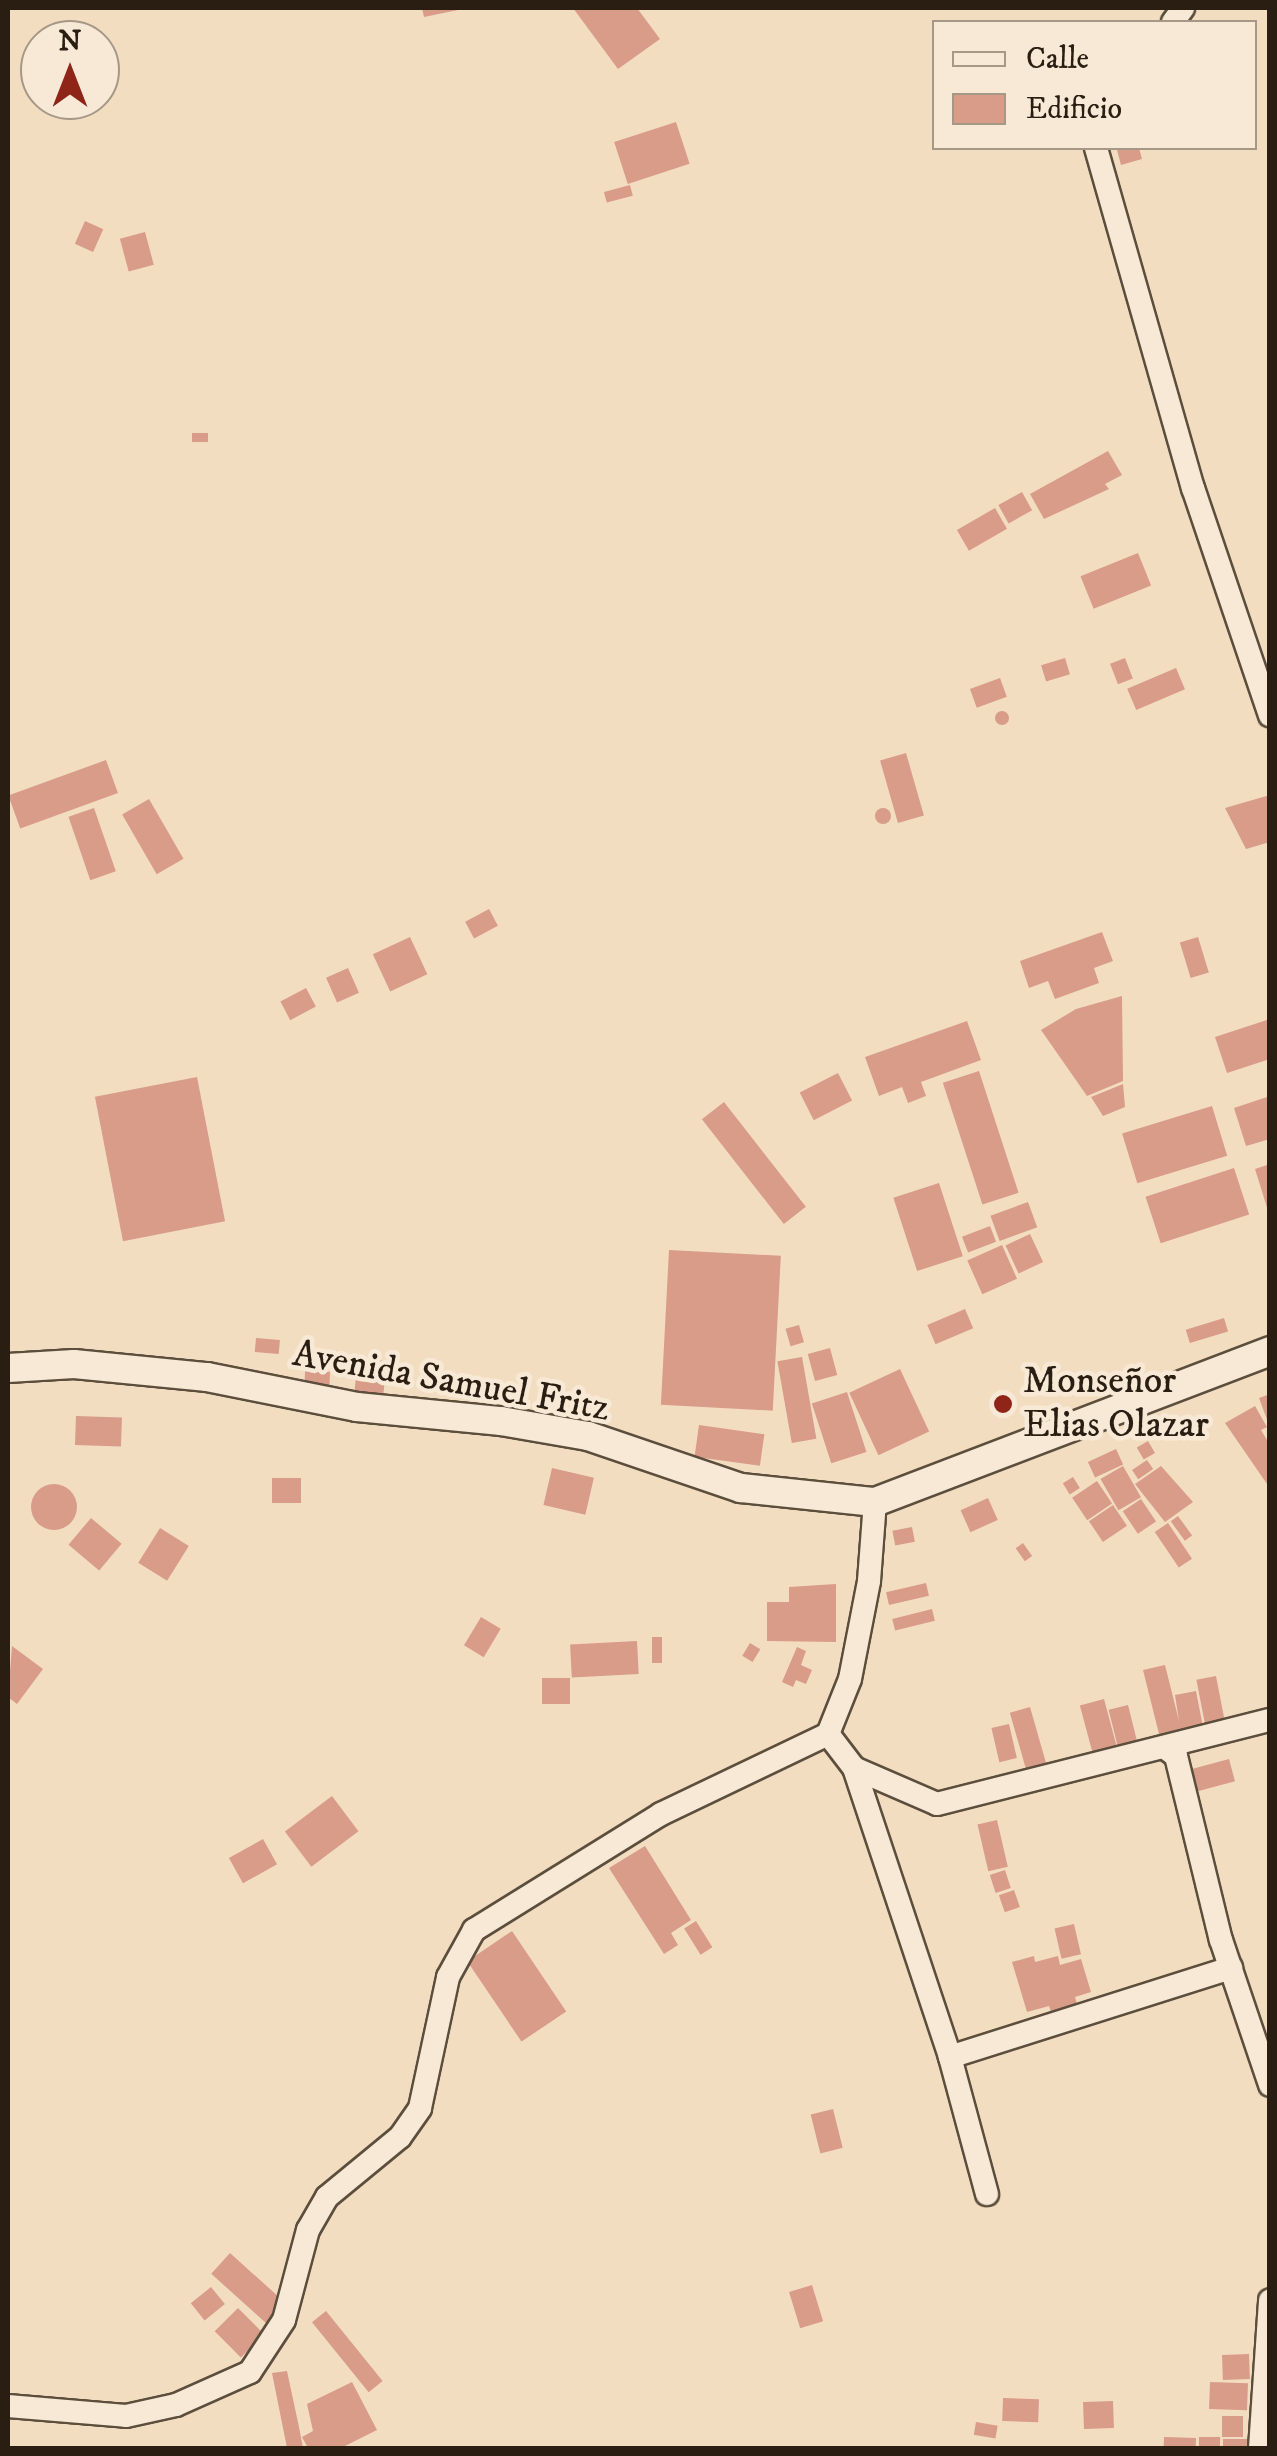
<!DOCTYPE html>
<meta charset="utf-8">
<style>
body{margin:0}
#map{position:relative;width:1277px;height:2456px;overflow:hidden;background:#f3ddc0;font-family:"IM FELL DW Pica",serif}
div>[style]{position:absolute}
.building>*{inset:0;background:#d89c89;transform-origin:0 0}
.round{border-radius:50%}
.roads{filter:drop-shadow(2px 0 #5c4e3d) drop-shadow(-2px 0 #5c4e3d) drop-shadow(0 2px #5c4e3d) drop-shadow(0 -2px #5c4e3d)}
.minor>*{height:22px;margin:-11px;padding:0 11px;transform-origin:11px;border-radius:11px;background:#f7e9d6}
.tertiary>*{height:28px;margin:-14px;padding:0 14px;transform-origin:14px;border-radius:14px;background:#f7e9d6}
.dots>*{width:28px;height:28px;translate:-50% -50%;box-sizing:border-box;border:5px solid #f7e9d6;border-radius:50%}
span{translate:-50% -50%;white-space:nowrap;text-align:center;line-height:1.15;-webkit-text-stroke:9px #f7e9d6;paint-order:stroke}
.street-label{font-size:38px;color:#291e11}
.poi-label{font-size:38px;color:#291e11}
.left{translate:0 -50%;text-align:left}
.frame{position:absolute;inset:0;border:10px solid #291e11;pointer-events:none}
.legend{position:absolute;left:932px;top:20px;width:325px;height:130px;box-sizing:border-box;background:#f7e9d6;border:2px solid #a59887;margin:0;padding:12px 18px;list-style:none;font-size:30px;color:#291e11}
.legend li{display:flex;align-items:center;gap:20px;height:50px}
.legend b{width:50px;border:2px solid #a59887}
.north{position:absolute;left:20px;top:20px;width:100px;height:100px;box-sizing:border-box;background:#f7e9d6;border:2px solid #a59887;border-radius:50%;rotate:0deg;font-size:28px;font-weight:700;line-height:40px;text-align:center;color:#291e11}
.north::after{content:'';display:block;margin:auto;width:35px;height:45px;background:#8f2418;clip-path:polygon(50% 0,100% 100%,50% 72%,0 100%)}
</style>
<div id="map">
<div class="building">
<i style="clip-path:polygon(422px 8px,463px 8px,463px 9px,424px 17px)"></i>
<i style="clip-path:polygon(573px 8px,637px 8px,660px 39px,618px 69px)"></i>
<i style="left:676px;top:122px;width:44px;height:65px;rotate:72deg"></i>
<i style="clip-path:polygon(1139px 148px,1142px 159px,1121px 165px,1117px 150px)"></i>
<i style="left:630px;top:185px;width:11px;height:27px;rotate:75deg"></i>
<i style="left:85px;top:221px;width:20px;height:25px;rotate:24deg"></i>
<i style="left:145px;top:232px;width:34px;height:26px;rotate:75deg"></i>
<i style="left:192px;top:433px;width:16px;height:9px"></i>
<i style="clip-path:polygon(1108px 451px,1122px 475px,1105px 484px,1109px 489px,1044px 519px,1030px 494px)"></i>
<i style="left:1022px;top:492px;width:21px;height:27px;rotate:61deg"></i>
<i style="left:995px;top:508px;width:24px;height:44px;rotate:60deg"></i>
<i style="left:1138px;top:553px;width:35px;height:62px;rotate:68deg"></i>
<i style="left:1065px;top:658px;width:17px;height:25px;rotate:73deg"></i>
<i style="left:1125px;top:658px;width:22px;height:16px;rotate:69deg"></i>
<i style="left:1176px;top:668px;width:23px;height:53px;rotate:67deg"></i>
<i style="left:1000px;top:678px;width:20px;height:32px;rotate:70deg"></i>
<i class="round" style="left:995px;top:711px;width:14px;height:14px"></i>
<i style="left:906px;top:753px;width:65px;height:27px;rotate:74deg"></i>
<i style="left:106px;top:760px;width:35px;height:104px;rotate:70deg"></i>
<i style="clip-path:polygon(1270px 795px,1270px 842px,1246px 849px,1225px 808px)"></i>
<i style="left:149px;top:799px;width:69px;height:31px;rotate:60deg"></i>
<i style="left:94px;top:808px;width:67px;height:27px;rotate:71deg"></i>
<i class="round" style="left:875px;top:808px;width:16px;height:16px"></i>
<i style="left:489px;top:909px;width:19px;height:27px;rotate:62deg"></i>
<i style="clip-path:polygon(1102px 932px,1113px 961px,1094px 968px,1099px 983px,1055px 999px,1048px 981px,1029px 988px,1020px 961px)"></i>
<i style="left:410px;top:937px;width:41px;height:41px;rotate:65deg"></i>
<i style="left:1198px;top:937px;width:37px;height:19px;rotate:73deg"></i>
<i style="left:348px;top:968px;width:27px;height:24px;rotate:66deg"></i>
<i style="left:306px;top:988px;width:21px;height:29px;rotate:62deg"></i>
<i style="clip-path:polygon(1122px 996px,1123px 1081px,1087px 1096px,1041px 1030px,1076px 1009px)"></i>
<i style="clip-path:polygon(1270px 1019px,1270px 1059px,1227px 1073px,1215px 1037px)"></i>
<i style="clip-path:polygon(967px 1021px,981px 1060px,921px 1082px,926px 1096px,908px 1103px,902px 1087px,879px 1096px,865px 1057px)"></i>
<i style="left:979px;top:1071px;width:128px;height:38px;rotate:72deg"></i>
<i style="left:838px;top:1073px;width:31px;height:43px;rotate:63deg"></i>
<i style="left:197px;top:1077px;width:147px;height:104px;rotate:79deg"></i>
<i style="clip-path:polygon(1123px 1084px,1125px 1107px,1103px 1116px,1091px 1097px)"></i>
<i style="clip-path:polygon(1270px 1096px,1270px 1139px,1246px 1146px,1234px 1108px)"></i>
<i style="left:724px;top:1102px;width:133px;height:28px;rotate:52deg"></i>
<i style="left:1212px;top:1106px;width:52px;height:94px;rotate:73deg"></i>
<i style="clip-path:polygon(1270px 1164px,1270px 1214px,1269px 1214px,1255px 1169px)"></i>
<i style="left:1234px;top:1168px;width:49px;height:93px;rotate:72deg"></i>
<i style="left:939px;top:1183px;width:77px;height:48px;rotate:72deg"></i>
<i style="left:1028px;top:1202px;width:27px;height:40px;rotate:70deg"></i>
<i style="left:990px;top:1226px;width:17px;height:30px;rotate:69deg"></i>
<i style="left:1030px;top:1234px;width:31px;height:27px;rotate:65deg"></i>
<i style="left:1002px;top:1245px;width:37px;height:38px;rotate:66deg"></i>
<i style="left:669px;top:1250px;width:112px;height:155px;rotate:3deg"></i>
<i style="left:965px;top:1309px;width:21px;height:41px;rotate:67deg"></i>
<i style="left:1224px;top:1318px;width:14px;height:40px;rotate:73deg"></i>
<i style="left:799px;top:1325px;width:18px;height:14px;rotate:74deg"></i>
<i style="left:256px;top:1338px;width:24px;height:14px;rotate:5deg"></i>
<i style="left:830px;top:1348px;width:28px;height:23px;rotate:75deg"></i>
<i style="left:802px;top:1357px;width:83px;height:25px;rotate:80deg"></i>
<i style="left:358px;top:1358px;width:29px;height:33px;rotate:6deg"></i>
<i style="left:900px;top:1369px;width:69px;height:56px;rotate:65deg"></i>
<i style="left:305px;top:1371px;width:25px;height:20px;rotate:2deg"></i>
<i style="left:847px;top:1392px;width:63px;height:37px;rotate:72deg"></i>
<i style="clip-path:polygon(1270px 1394px,1270px 1425px,1269px 1425px,1259px 1398px)"></i>
<i style="clip-path:polygon(1255px 1406px,1267px 1427px,1261px 1430px,1270px 1445px,1267px 1484px,1225px 1423px)"></i>
<i style="left:76px;top:1416px;width:46px;height:29px;rotate:2deg"></i>
<i style="left:699px;top:1425px;width:66px;height:32px;rotate:8deg"></i>
<i style="left:1148px;top:1441px;width:14px;height:13px;rotate:60deg"></i>
<i style="left:1116px;top:1449px;width:17px;height:31px;rotate:65deg"></i>
<i style="left:1147px;top:1460px;width:11px;height:18px;rotate:56deg"></i>
<i style="left:1123px;top:1466px;width:36px;height:26px;rotate:60deg"></i>
<i style="clip-path:polygon(1161px 1466px,1193px 1502px,1165px 1522px,1135px 1484px)"></i>
<i style="left:552px;top:1468px;width:43px;height:38px;rotate:13deg"></i>
<i style="left:1073px;top:1477px;width:13px;height:12px;rotate:58deg"></i>
<i style="left:272px;top:1478px;width:29px;height:25px"></i>
<i style="left:1097px;top:1481px;width:27px;height:30px;rotate:56deg"></i>
<i class="round" style="left:31px;top:1484px;width:46px;height:46px"></i>
<i style="left:988px;top:1498px;width:24px;height:30px;rotate:66deg"></i>
<i style="left:1141px;top:1499px;width:27px;height:22px;rotate:56deg"></i>
<i style="left:1113px;top:1505px;width:25px;height:29px;rotate:56deg"></i>
<i style="left:1178px;top:1516px;width:24px;height:9px;rotate:54deg"></i>
<i style="left:91px;top:1518px;width:40px;height:35px;rotate:40deg"></i>
<i style="left:1168px;top:1523px;width:43px;height:16px;rotate:56deg"></i>
<i style="left:912px;top:1527px;width:15px;height:20px;rotate:79deg"></i>
<i style="left:160px;top:1528px;width:34px;height:41px;rotate:32deg"></i>
<i style="left:1023px;top:1543px;width:16px;height:9px;rotate:55deg"></i>
<i style="left:926px;top:1583px;width:13px;height:41px;rotate:77deg"></i>
<i style="clip-path:polygon(836px 1584px,836px 1642px,767px 1641px,767px 1602px,789px 1602px,789px 1587px)"></i>
<i style="left:932px;top:1609px;width:12px;height:41px;rotate:76deg"></i>
<i style="left:481px;top:1617px;width:23px;height:33px;rotate:31deg"></i>
<i style="left:652px;top:1637px;width:10px;height:26px"></i>
<i style="left:637px;top:1641px;width:33px;height:67px;rotate:87deg"></i>
<i style="left:750px;top:1643px;width:12px;height:15px;rotate:31deg"></i>
<i style="clip-path:polygon(12px 1646px,43px 1669px,17px 1704px,8px 1697px)"></i>
<i style="clip-path:polygon(797px 1647px,806px 1651px,801px 1665px,812px 1670px,806px 1684px,796px 1680px,793px 1687px,782px 1682px)"></i>
<i style="clip-path:polygon(1165px 1665px,1179px 1721px,1175px 1695px,1196px 1691px,1203px 1727px,1160px 1738px,1143px 1670px)"></i>
<i style="left:1216px;top:1676px;width:44px;height:20px;rotate:79deg"></i>
<i style="left:570px;top:1678px;width:26px;height:28px;rotate:90deg"></i>
<i style="left:1104px;top:1699px;width:55px;height:25px;rotate:75deg"></i>
<i style="left:1128px;top:1705px;width:40px;height:20px;rotate:76deg"></i>
<i style="left:1030px;top:1707px;width:66px;height:21px;rotate:74deg"></i>
<i style="left:1009px;top:1724px;width:35px;height:18px;rotate:77deg"></i>
<i style="left:1229px;top:1759px;width:23px;height:49px;rotate:75deg"></i>
<i style="left:332px;top:1796px;width:44px;height:59px;rotate:53deg"></i>
<i style="left:997px;top:1820px;width:48px;height:20px;rotate:77deg"></i>
<i style="left:263px;top:1839px;width:29px;height:39px;rotate:61deg"></i>
<i style="clip-path:polygon(645px 1846px,691px 1920px,671px 1933px,678px 1945px,664px 1954px,609px 1868px)"></i>
<i style="left:1005px;top:1870px;width:19px;height:16px;rotate:72deg"></i>
<i style="left:1014px;top:1890px;width:18px;height:16px;rotate:71deg"></i>
<i style="left:696px;top:1921px;width:31px;height:14px;rotate:58deg"></i>
<i style="left:1074px;top:1924px;width:31px;height:20px;rotate:77deg"></i>
<i style="left:512px;top:1931px;width:97px;height:54px;rotate:56deg"></i>
<i style="clip-path:polygon(1034px 1956px,1035px 1962px,1058px 1956px,1060px 1965px,1081px 1959px,1091px 1992px,1075px 1997px,1078px 2007px,1052px 2015px,1049px 2006px,1027px 2012px,1012px 1962px)"></i>
<i style="left:833px;top:2109px;width:40px;height:23px;rotate:76deg"></i>
<i style="left:230px;top:2253px;width:74px;height:28px;rotate:42deg"></i>
<i style="left:812px;top:2285px;width:38px;height:24px;rotate:73deg"></i>
<i style="left:211px;top:2287px;width:22px;height:26px;rotate:51deg"></i>
<i style="left:238px;top:2308px;width:37px;height:33px;rotate:45deg"></i>
<i style="left:326px;top:2311px;width:90px;height:18px;rotate:51deg"></i>
<i style="left:1249px;top:2354px;width:25px;height:27px;rotate:88deg"></i>
<i style="clip-path:polygon(287px 2371px,299px 2427px,303px 2448px,287px 2448px,272px 2373px)"></i>
<i style="clip-path:polygon(352px 2382px,377px 2430px,341px 2448px,308px 2448px,302px 2437px,313px 2431px,307px 2404px)"></i>
<i style="left:1210px;top:2382px;width:38px;height:27px;rotate:2deg"></i>
<i style="left:1003px;top:2398px;width:36px;height:23px;rotate:2deg"></i>
<i style="left:1113px;top:2401px;width:27px;height:30px;rotate:88deg"></i>
<i style="left:1222px;top:2416px;width:21px;height:21px"></i>
<i style="left:976px;top:2422px;width:22px;height:13px;rotate:10deg"></i>
<i style="left:1164px;top:2437px;width:32px;height:11px;rotate:2deg"></i>
<i style="left:1199px;top:2437px;width:21px;height:11px"></i>
<i style="left:1223px;top:2439px;width:24px;height:9px"></i>
</div>
<div class="roads">
<div class="minor">
<i style="left:1173px;top:22px;width:17px;rotate:-54deg"></i>
<i style="left:1096px;top:148px;width:354px;rotate:74.1deg"></i>
<i style="left:1193px;top:488px;width:240px;rotate:71.3deg"></i>
<i style="left:828px;top:1734px;width:43px;rotate:52.6deg"></i>
<i style="left:854px;top:1768px;width:90px;rotate:23.4deg"></i>
<i style="left:937px;top:1804px;width:343px;rotate:-14.2deg"></i>
<i style="left:1168px;top:1750px;width:10px;rotate:37deg"></i>
<i style="left:1176px;top:1756px;width:189px;rotate:76.3deg"></i>
<i style="left:1221px;top:1940px;width:153px;rotate:71.3deg"></i>
<i style="left:854px;top:1768px;width:305px;rotate:71.6deg"></i>
<i style="left:950px;top:2057px;width:142px;rotate:74.9deg"></i>
<i style="left:950px;top:2057px;width:295px;rotate:-17.6deg"></i>
<i style="left:8px;top:2406px;width:118px;rotate:4.8deg"></i>
<i style="left:126px;top:2416px;width:51px;rotate:-12.4deg"></i>
<i style="left:176px;top:2405px;width:81px;rotate:-24deg"></i>
<i style="left:250px;top:2372px;width:62px;rotate:-56.8deg"></i>
<i style="left:284px;top:2320px;width:93px;rotate:-75.1deg"></i>
<i style="left:308px;top:2230px;width:38px;rotate:-60deg"></i>
<i style="left:327px;top:2197px;width:94px;rotate:-39.4deg"></i>
<i style="left:400px;top:2137px;width:35px;rotate:-55deg"></i>
<i style="left:420px;top:2108px;width:134px;rotate:-77.9deg"></i>
<i style="left:448px;top:1977px;width:54px;rotate:-61deg"></i>
<i style="left:474px;top:1930px;width:220px;rotate:-31.8deg"></i>
<i style="left:661px;top:1814px;width:185px;rotate:-25.6deg"></i>
<i style="left:828px;top:1734px;width:59px;rotate:-68.2deg"></i>
<i style="left:850px;top:1679px;width:100px;rotate:-79deg"></i>
<i style="left:869px;top:1581px;width:79px;rotate:-85.7deg"></i>
<i style="left:1260px;top:2448px;width:148px;rotate:-86.1deg"></i>
</div>
<div class="tertiary">
<i style="left:8px;top:1368px;width:66px;rotate:-3.5deg"></i>
<i style="left:74px;top:1364px;width:134px;rotate:5.6deg"></i>
<i style="left:207px;top:1377px;width:153px;rotate:11.3deg"></i>
<i style="left:357px;top:1407px;width:145px;rotate:5.6deg"></i>
<i style="left:501px;top:1421px;width:88px;rotate:9.8deg"></i>
<i style="left:588px;top:1436px;width:162px;rotate:18.8deg"></i>
<i style="left:741px;top:1488px;width:135px;rotate:6deg"></i>
<i style="left:875px;top:1502px;width:423px;rotate:-20.9deg"></i>
</div>
</div>
<div class="dots">
<i style="left:1003px;top:1404px;background:#8f2418"></i>
</div>
<div class="street-label">
<span style="left:451px;top:1382px;rotate:10deg">Avenida Samuel Fritz</span>
</div>
<div class="poi-label">
<span class="left" style="left:1023px;top:1404px">Monseñor<br>Elias Olazar</span>
</div>
<div class="frame"></div>
<ul class="legend">
<li><b style="height:12px;background:#f7e9d6"></b>Calle</li>
<li><b style="height:28px;background:#d89c89"></b>Edificio</li>
</ul>
<div class="north">N</div>
</div>
